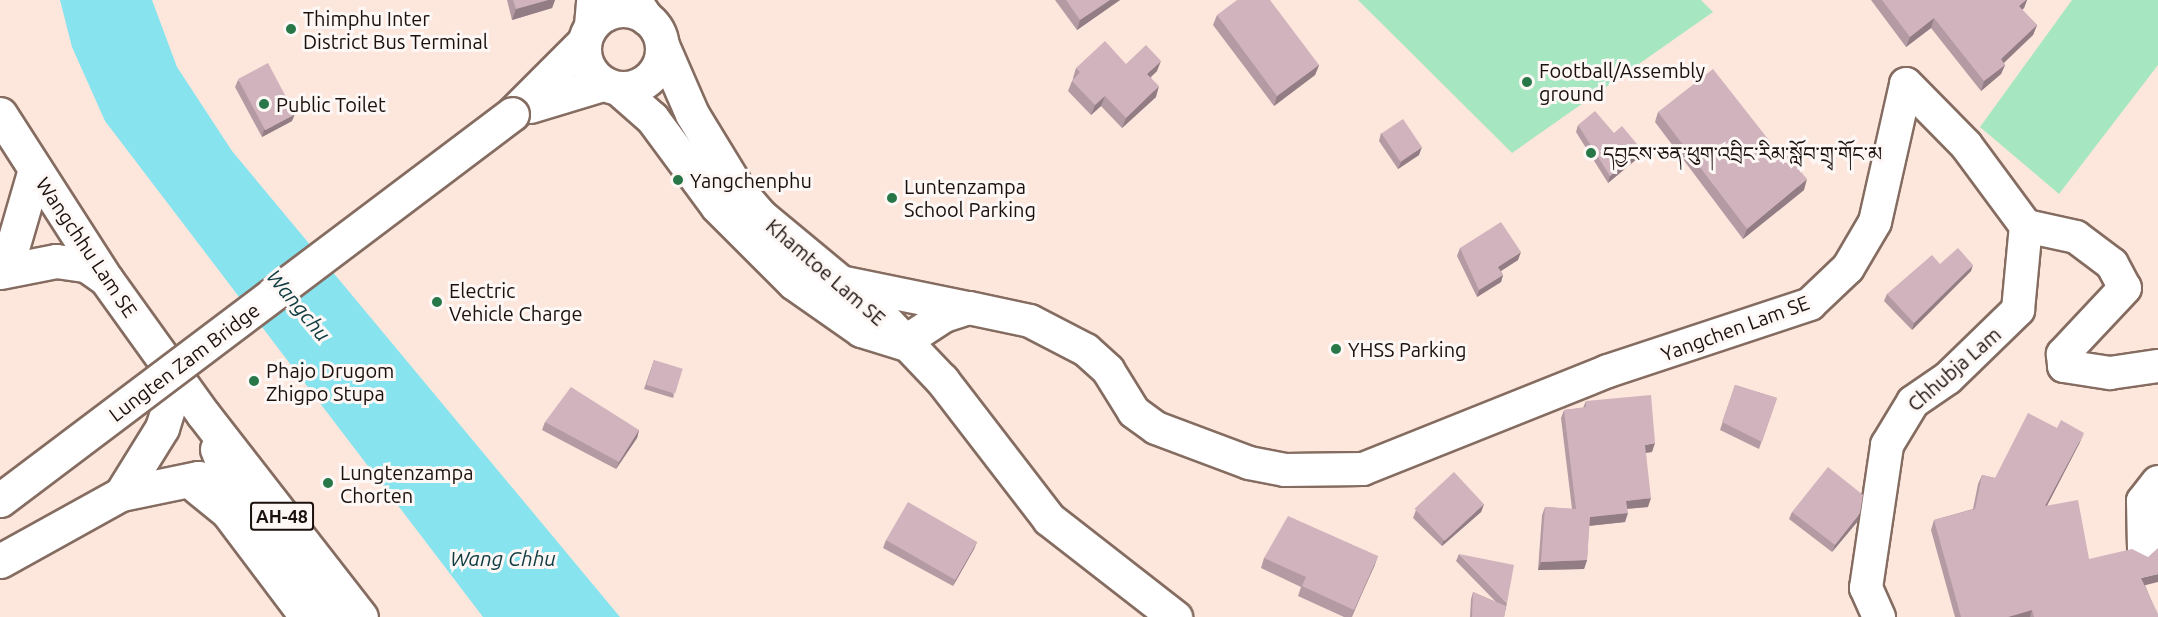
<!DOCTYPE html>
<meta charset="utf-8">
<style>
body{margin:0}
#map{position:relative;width:2158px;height:617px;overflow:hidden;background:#fde6dc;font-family:Ubuntu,"Noto Serif Tibetan",sans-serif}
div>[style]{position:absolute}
.green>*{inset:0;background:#a6e7c1}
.water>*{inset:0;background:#87e4ef}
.roads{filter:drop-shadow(2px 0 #856c61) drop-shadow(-2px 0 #856c61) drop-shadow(0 2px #856c61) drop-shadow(0 -2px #856c61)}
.street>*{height:32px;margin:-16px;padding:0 16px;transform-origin:16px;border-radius:16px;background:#fff}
.secondary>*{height:33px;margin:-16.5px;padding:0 16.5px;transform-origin:16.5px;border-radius:16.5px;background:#fff}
.primary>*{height:33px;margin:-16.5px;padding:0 16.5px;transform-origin:16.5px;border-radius:16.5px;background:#fff}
.primary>.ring{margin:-16.5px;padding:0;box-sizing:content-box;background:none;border:33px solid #fff;border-radius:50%}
.highway>*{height:33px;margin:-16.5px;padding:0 16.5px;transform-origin:16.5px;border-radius:16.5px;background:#fff}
.bridges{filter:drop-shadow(2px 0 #856c61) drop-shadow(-2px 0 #856c61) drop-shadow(0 2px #856c61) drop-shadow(0 -2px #856c61)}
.secondary-bridge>*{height:33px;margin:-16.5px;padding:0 16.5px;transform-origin:16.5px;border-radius:16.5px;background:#fff}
.wall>*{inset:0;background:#b49aa3}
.shaded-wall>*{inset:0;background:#927d84}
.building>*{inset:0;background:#d1b3bd;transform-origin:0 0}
.dots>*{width:16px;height:16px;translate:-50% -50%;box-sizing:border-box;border:3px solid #fdf7f5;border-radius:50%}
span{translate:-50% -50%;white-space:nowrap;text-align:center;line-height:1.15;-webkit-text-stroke:6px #fdf7f5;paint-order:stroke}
.shield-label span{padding:2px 4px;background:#fdf7f5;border:2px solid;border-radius:4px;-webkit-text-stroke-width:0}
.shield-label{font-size:18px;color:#1a100c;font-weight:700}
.poi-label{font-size:20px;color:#1a100c}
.left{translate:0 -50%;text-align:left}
.street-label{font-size:20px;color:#1a100c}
.water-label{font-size:21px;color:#0e3b40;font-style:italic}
</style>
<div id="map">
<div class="green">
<i style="clip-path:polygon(1358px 0,1701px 0,1713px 12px,1512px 153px)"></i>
<i style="clip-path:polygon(2072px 0,2158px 0,2158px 65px,2059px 194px,1980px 127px)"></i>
</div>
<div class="water">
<i style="clip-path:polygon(60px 0,152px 0,177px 67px,232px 151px,620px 617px,483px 617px,105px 121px,72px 47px)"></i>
</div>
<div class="roads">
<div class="street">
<i style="left:840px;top:282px;width:131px;rotate:11.5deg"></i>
<i style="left:903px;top:343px;width:49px;rotate:-33.4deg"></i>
<i style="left:944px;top:316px;width:26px;rotate:-18deg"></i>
<i style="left:969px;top:308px;width:62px;rotate:12deg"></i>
<i style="left:1030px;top:321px;width:63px;rotate:27.4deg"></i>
<i style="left:1086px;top:350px;width:30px;rotate:42deg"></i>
<i style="left:1108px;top:370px;width:49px;rotate:58.2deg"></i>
<i style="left:1134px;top:412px;width:27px;rotate:36deg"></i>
<i style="left:1156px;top:428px;width:99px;rotate:20.6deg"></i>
<i style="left:1249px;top:463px;width:37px;rotate:11deg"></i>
<i style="left:1285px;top:470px;width:78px;rotate:-0.7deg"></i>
<i style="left:1363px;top:469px;width:264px;rotate:-21.8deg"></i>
<i style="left:1608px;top:371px;width:213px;rotate:-18.3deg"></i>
<i style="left:1810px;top:304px;width:52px;rotate:-43.5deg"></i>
<i style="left:1848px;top:268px;width:53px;rotate:-59.6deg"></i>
<i style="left:1875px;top:222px;width:141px;rotate:-77.3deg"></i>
<i style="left:1906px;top:84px;width:86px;rotate:45.5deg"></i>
<i style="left:1966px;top:145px;width:101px;rotate:53.5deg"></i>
<i style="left:2026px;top:226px;width:51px;rotate:12.4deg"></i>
<i style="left:2076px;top:237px;width:45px;rotate:36.9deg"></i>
<i style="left:2112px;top:264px;width:27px;rotate:62deg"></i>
<i style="left:2125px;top:288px;width:91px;rotate:133.2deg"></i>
<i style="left:2063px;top:354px;width:12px;rotate:85deg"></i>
<i style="left:2064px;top:366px;width:47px;rotate:8.7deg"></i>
<i style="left:2110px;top:373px;width:49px;rotate:-8.3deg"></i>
<i style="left:2144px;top:549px;width:48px;rotate:-91.2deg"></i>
<i style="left:2143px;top:501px;width:24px;rotate:-52deg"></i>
<i style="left:1879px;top:617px;width:32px;rotate:-114deg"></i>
<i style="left:1866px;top:588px;width:145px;rotate:-81.6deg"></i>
<i style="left:1887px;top:445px;width:50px;rotate:-58.8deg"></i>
<i style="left:1913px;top:402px;width:42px;rotate:-34.4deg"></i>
<i style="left:1948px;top:378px;width:98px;rotate:-44.2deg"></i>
<i style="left:2018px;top:310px;width:84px;rotate:-84.6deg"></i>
</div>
<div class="secondary">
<i style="left:634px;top:0;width:22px;rotate:56deg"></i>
<i style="left:591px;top:25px;width:25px;rotate:-85deg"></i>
<i style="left:530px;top:106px;width:76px;rotate:-16.8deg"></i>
<i style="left:0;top:114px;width:196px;rotate:57.3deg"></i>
<i style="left:106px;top:279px;width:166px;rotate:54.3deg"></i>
<i style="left:512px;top:114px;width:100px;rotate:-45deg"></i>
<i style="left:6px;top:269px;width:104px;rotate:-73.8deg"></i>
<i style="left:0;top:272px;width:57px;rotate:-11.1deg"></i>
<i style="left:56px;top:261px;width:30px;rotate:8deg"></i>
<i style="left:86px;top:265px;width:24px;rotate:35deg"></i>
<i style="left:197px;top:487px;width:38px;rotate:39deg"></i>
<i style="left:227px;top:511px;width:133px;rotate:53deg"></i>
<i style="left:121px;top:494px;width:78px;rotate:-58.2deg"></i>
<i style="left:162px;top:428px;width:53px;rotate:-72.6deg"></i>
<i style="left:0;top:561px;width:138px;rotate:-29deg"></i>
<i style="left:121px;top:494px;width:79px;rotate:-11.7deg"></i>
<i style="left:198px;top:478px;width:24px;rotate:12deg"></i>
<i style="left:221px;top:483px;width:17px;rotate:36deg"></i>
</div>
<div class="primary">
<i class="ring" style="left:584px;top:10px;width:45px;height:45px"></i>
<i style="left:662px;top:45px;width:75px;rotate:66.5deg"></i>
<i style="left:692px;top:114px;width:90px;rotate:58.6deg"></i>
<i style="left:739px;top:191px;width:35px;rotate:49deg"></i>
<i style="left:762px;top:217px;width:153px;rotate:39.7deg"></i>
<i style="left:880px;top:315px;width:90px;rotate:46.4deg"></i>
<i style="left:942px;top:380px;width:175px;rotate:52.4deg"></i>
<i style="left:1049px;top:519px;width:160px;rotate:37.9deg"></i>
<i style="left:619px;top:89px;width:44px;rotate:41.3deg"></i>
<i style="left:652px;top:118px;width:109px;rotate:53.5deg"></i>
<i style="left:717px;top:206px;width:109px;rotate:45deg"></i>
<i style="left:794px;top:283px;width:82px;rotate:35deg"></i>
<i style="left:861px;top:330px;width:44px;rotate:17.2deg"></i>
</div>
<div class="highway">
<i style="left:203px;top:414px;width:257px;rotate:52.1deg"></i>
<i style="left:217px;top:449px;width:48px;rotate:67.8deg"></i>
<i style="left:235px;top:493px;width:156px;rotate:52.8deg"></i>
</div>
</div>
<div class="bridges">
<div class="secondary-bridge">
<i style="left:0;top:500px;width:641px;rotate:-37.01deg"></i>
</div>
</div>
<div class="wall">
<i style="clip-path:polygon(507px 0,555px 0,552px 8px,512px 20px)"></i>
<i style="clip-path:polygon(1055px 0,1120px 0,1077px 30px)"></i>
<i style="clip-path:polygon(1871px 0,2027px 0,2024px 8px,2022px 10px,2037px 25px,2033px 35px,2004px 63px,2005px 65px,2001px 74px,1981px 91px,1931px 28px,1906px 47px)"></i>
<i style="clip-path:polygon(1217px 15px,1319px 65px,1315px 75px,1274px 106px,1213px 25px)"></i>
<i style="clip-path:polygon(1126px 64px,1157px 71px,1151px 77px,1156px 97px,1122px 128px,1101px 106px,1091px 115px,1068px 91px,1072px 81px,1073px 79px,1073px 78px,1076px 68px)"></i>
<i style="clip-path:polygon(238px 80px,292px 121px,262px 137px,235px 87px)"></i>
<i style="clip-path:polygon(1658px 112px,1804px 190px,1743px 239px,1655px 122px)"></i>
<i style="clip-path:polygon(1578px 125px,1642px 150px,1639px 157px,1608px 183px,1576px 132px)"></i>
<i style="clip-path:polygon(1381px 133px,1419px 155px,1398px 169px,1379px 141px)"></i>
<i style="clip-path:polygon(1460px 248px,1518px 260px,1501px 271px,1503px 275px,1501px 282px,1477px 297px,1457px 256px)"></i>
<i style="clip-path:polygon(1940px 264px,1971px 271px,1912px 330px,1884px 301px,1887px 294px)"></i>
<i style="clip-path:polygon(654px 360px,674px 395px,673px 398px,644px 389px)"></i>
<i style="clip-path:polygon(1735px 385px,1777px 398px,1759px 449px,1720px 430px)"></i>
<i style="clip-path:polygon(1586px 401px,1652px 452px,1646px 453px,1648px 507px,1627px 509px,1625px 522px,1589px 526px,1587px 560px,1584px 569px,1538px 570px,1542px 515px,1545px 507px,1572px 509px,1561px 418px,1564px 410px,1583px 408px)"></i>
<i style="clip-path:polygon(545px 422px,639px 430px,637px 438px,616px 469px,542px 430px)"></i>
<i style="clip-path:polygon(2080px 442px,2047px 506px,2089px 559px,2145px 585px,2158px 617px,1955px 617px,1931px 530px,1934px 520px,1973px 509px,1978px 484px,1982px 475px,1995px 478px)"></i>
<i style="clip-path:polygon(1484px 504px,1481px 512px,1442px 546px,1413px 518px,1416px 510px)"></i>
<i style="clip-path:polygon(1792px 512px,1858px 521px,1832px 552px,1789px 519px)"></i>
<i style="clip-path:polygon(886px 540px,977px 542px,974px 549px,953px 586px,883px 548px)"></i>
<i style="clip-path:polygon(1459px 554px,1507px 603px,1504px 617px,1470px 617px,1471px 599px,1473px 592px,1496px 602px,1456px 561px)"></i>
<i style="clip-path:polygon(1378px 556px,1352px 617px,1344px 617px,1298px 596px,1301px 587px,1261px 568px,1264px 558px)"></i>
</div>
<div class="shaded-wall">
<i style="clip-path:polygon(548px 0,555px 0,552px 8px,512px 20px,516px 9px)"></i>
<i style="clip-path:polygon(1110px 0,1120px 0,1077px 30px,1080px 20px)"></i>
<i style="clip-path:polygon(2026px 0,2027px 0,2024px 8px,2015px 16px,2019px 6px)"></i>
<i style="clip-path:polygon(1934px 18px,1931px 28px,1906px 47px,1910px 37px)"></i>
<i style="clip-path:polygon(2037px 25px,2033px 35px,1997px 69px,2001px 59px)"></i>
<i style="clip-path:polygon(1161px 61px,1157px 71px,1143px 84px,1147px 74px)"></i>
<i style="clip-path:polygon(1319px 65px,1315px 75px,1274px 106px,1277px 96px)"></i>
<i style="clip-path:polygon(2005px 65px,2001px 74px,1981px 91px,1984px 81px)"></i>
<i style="clip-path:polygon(1159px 86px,1156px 97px,1122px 128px,1126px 118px)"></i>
<i style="clip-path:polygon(1105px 96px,1101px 106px,1091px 115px,1095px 105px)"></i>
<i style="clip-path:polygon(295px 114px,292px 121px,262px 137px,264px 130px)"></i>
<i style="clip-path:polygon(1422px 147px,1419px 155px,1398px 169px,1401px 162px)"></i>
<i style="clip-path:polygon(1642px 150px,1639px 157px,1608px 183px,1610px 176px)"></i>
<i style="clip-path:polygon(1807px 179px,1804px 190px,1743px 239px,1747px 229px)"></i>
<i style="clip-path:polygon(1521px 252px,1518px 260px,1496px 274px,1498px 267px)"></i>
<i style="clip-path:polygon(1973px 265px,1971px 271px,1912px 330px,1914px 323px)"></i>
<i style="clip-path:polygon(1503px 275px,1501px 282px,1477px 297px,1479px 290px)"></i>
<i style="clip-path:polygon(639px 430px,637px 438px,616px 469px,619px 462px)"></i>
<i style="clip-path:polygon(2084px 433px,2080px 442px,2042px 515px,2045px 506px)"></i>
<i style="clip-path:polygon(1655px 443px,1652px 452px,1642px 453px,1645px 445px)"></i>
<i style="clip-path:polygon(1651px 498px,1648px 507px,1623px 509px,1626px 501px)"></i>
<i style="clip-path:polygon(1484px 504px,1481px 512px,1442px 546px,1444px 539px)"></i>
<i style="clip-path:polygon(1628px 513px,1625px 522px,1587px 526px,1590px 517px)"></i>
<i style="clip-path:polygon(1860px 513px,1858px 521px,1832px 552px,1835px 545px)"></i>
<i style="clip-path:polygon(977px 542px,974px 549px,953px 586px,956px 579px)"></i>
<i style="clip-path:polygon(1378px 556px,1374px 567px,1351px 617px,1354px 610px)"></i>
<i style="clip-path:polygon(1587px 560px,1584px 569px,1538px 570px,1541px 562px)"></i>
<i style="clip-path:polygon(2158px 574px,2158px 582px,2138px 587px,2141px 578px)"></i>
<i style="clip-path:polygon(2032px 610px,2030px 617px,2008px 617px)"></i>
</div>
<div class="building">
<i style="clip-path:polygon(513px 0,548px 0,516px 9px)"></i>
<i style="clip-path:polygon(1066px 0,1110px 0,1080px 20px)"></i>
<i style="clip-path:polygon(1237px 0,1270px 0,1319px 65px,1277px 96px,1217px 15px)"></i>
<i style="clip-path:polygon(1882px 0,2026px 0,2019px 6px,2037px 25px,2001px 59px,2005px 65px,1984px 81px,1934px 18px,1910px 37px)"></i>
<i style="clip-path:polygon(1105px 41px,1126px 64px,1146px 45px,1161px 61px,1147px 74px,1159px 86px,1126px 118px,1105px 96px,1095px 105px,1072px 81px,1080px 72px,1076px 68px)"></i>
<i style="left:268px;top:63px;width:58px;height:34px;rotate:62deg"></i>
<i style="clip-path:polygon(1713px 69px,1779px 153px,1783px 151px,1807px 179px,1747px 229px,1658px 112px)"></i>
<i style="clip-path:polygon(1595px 111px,1614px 133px,1622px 126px,1642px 150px,1610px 176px,1578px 125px)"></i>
<i style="left:1403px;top:119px;width:34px;height:26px;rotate:56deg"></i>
<i style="clip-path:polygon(1501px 222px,1521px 252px,1498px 267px,1503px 275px,1479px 290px,1460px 248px)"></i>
<i style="clip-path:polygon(1958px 248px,1973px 265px,1914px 323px,1887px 294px,1932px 255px,1940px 264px)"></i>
<i style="left:654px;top:360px;width:30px;height:26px;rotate:17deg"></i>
<i style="clip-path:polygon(1735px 385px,1777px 398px,1762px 442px,1722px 422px)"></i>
<i style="clip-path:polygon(571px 387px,639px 430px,619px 462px,545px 422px)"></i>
<i style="clip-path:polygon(1651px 395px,1655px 443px,1645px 445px,1651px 498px,1626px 501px,1628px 513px,1590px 517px,1587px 560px,1541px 562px,1545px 507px,1576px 509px,1564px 410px,1586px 407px,1586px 401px)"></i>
<i style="clip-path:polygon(2028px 413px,2057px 428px,2061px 420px,2084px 433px,2045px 506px,2078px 500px,2089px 559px,2132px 549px,2148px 557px,2158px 548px,2158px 574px,2141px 578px,2158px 614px,2158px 617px,2034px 617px,2032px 610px,2008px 617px,1961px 617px,1934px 520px,1975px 509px,1982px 475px,1995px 478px)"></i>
<i style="clip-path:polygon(1828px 467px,1863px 495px,1860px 513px,1835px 545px,1792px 512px)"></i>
<i style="left:1454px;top:472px;width:44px;height:54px;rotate:47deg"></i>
<i style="left:908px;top:502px;width:80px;height:44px;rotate:30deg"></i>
<i style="clip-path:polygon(1288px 516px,1378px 556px,1354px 610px,1302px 586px,1306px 577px,1264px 558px)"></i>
<i style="clip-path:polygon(1459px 554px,1514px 565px,1507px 603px)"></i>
<i style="clip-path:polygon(1473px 592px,1506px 606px,1504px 617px,1472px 617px)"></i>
</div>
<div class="dots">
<i style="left:291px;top:29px;background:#287748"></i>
<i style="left:1527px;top:82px;background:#287748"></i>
<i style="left:264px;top:104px;background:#287748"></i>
<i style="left:1591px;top:153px;background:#287748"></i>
<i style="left:678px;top:180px;background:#287748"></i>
<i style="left:892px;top:198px;background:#287748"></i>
<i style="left:437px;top:302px;background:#287748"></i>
<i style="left:1336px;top:349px;background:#287748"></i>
<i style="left:254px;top:381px;background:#287748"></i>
<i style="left:328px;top:483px;background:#287748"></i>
</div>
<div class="shield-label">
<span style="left:282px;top:516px">AH-48</span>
</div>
<div class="poi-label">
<span class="left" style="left:303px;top:30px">Thimphu Inter<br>District Bus Terminal</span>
<span class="left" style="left:1539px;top:82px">Football/Assembly<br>ground</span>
<span class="left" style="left:276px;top:104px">Public Toilet</span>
<span class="left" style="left:1603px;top:153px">དབྱངས་ཅན་ཕུག་འབྲིང་རིམ་སློབ་གྲྭ་གོང་མ</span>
<span class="left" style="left:690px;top:180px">Yangchenphu</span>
<span class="left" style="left:904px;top:198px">Luntenzampa<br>School Parking</span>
<span class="left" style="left:449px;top:302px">Electric<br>Vehicle Charge</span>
<span class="left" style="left:1348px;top:349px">YHSS Parking</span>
<span class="left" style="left:266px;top:382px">Phajo Drugom<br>Zhigpo Stupa</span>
<span class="left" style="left:340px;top:484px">Lungtenzampa<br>Chorten</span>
</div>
<div class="street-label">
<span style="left:87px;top:247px;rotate:56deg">Wangchhu Lam SE</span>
<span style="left:826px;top:272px;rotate:41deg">Khamtoe Lam SE</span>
<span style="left:1735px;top:328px;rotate:-20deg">Yangchen Lam SE</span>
<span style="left:184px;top:362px;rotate:-37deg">Lungten Zam Bridge</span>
<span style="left:1954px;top:369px;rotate:-41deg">Chhubja Lam</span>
</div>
<div class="water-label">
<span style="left:299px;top:305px;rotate:50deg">Wangchu</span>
<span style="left:503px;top:558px">Wang Chhu</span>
</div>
</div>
